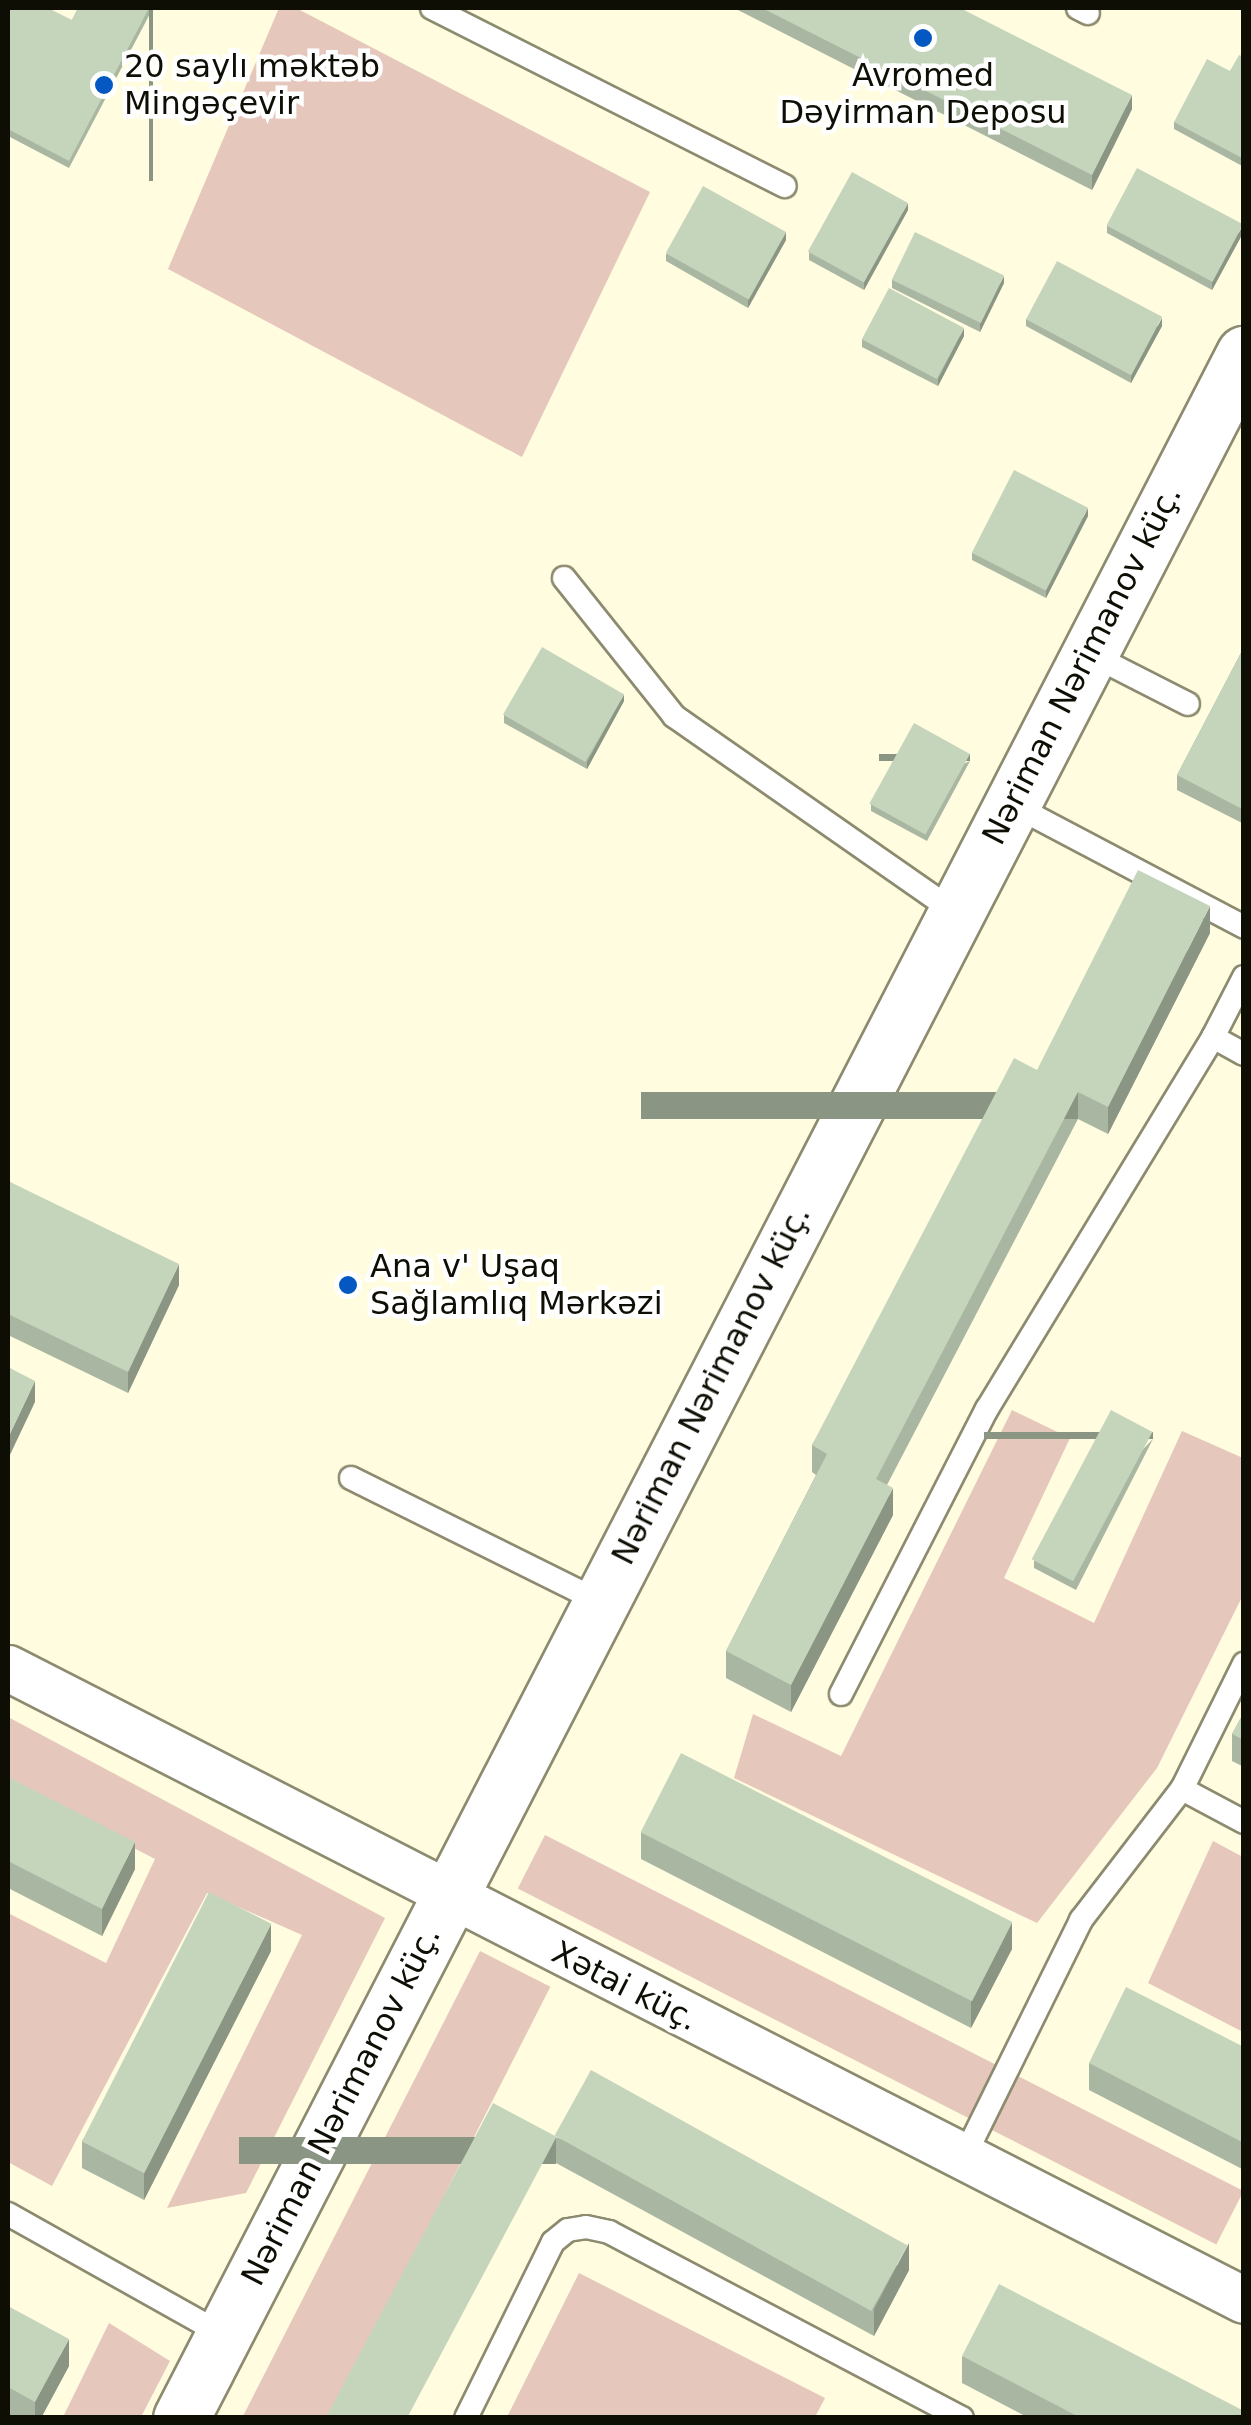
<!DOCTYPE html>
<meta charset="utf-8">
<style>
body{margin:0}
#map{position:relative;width:1251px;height:2425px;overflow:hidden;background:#fffcdf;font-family:"DejaVu Sans",sans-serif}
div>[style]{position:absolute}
.green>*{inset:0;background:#e6c7bc;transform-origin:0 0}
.roads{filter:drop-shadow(2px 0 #8c8a6f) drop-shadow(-2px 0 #8c8a6f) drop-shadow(0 2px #8c8a6f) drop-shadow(0 -2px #8c8a6f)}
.lane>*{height:22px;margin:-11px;padding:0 11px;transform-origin:11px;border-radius:11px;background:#fff}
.street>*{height:45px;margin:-22.5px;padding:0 22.5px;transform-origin:22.5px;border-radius:22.5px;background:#fff}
.secondary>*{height:55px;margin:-27.5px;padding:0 27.5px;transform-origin:27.5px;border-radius:27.5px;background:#fff}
.wall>*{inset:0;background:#a9b7a2}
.shaded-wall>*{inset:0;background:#8a9584;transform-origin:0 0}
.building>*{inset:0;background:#c5d5bc;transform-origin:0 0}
.dots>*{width:28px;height:28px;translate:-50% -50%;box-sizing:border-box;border:5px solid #fff;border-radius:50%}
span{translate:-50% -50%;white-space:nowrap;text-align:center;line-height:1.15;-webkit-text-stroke:9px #fff;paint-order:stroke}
.poi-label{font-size:32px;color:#0f0e05}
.left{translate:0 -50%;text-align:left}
.street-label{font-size:32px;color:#0f0e05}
.frame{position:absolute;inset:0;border:10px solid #0f0e05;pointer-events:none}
</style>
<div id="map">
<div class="green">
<i style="clip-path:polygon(279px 8px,296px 8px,650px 192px,522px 457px,168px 269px)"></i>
<i style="clip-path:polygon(1012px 1410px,1070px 1438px,1004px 1578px,1094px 1623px,1182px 1431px,1243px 1458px,1243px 1595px,1157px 1768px,1037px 1923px,734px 1778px,753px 1714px,841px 1756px)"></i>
<i style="clip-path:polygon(8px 1717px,385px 1918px,246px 2193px,167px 2208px,302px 1935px,207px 1893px,52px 2186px,8px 2162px,8px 1913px,106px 1963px,155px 1859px,8px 1783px)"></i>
<i style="left:545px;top:1835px;width:784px;height:60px;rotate:27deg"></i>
<i style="clip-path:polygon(1213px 1841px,1243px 1857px,1243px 2032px,1148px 1983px)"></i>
<i style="left:480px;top:1951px;width:79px;height:523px;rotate:27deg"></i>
<i style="clip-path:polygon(579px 2273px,825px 2398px,815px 2417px,507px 2417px)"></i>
<i style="clip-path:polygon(109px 2323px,170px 2361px,141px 2417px,63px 2417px)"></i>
</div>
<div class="roads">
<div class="lane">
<i style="left:432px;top:8px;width:395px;rotate:26.8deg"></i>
<i style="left:1078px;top:8px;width:11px;rotate:27deg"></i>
<i style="left:564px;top:578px;width:176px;rotate:51.4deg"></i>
<i style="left:674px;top:716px;width:341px;rotate:34.9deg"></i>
<i style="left:1088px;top:653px;width:112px;rotate:27deg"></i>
<i style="left:1013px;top:805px;width:261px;rotate:27.8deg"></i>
<i style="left:1244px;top:977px;width:68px;rotate:117.3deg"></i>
<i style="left:1213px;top:1037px;width:35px;rotate:29deg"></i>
<i style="left:351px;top:1478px;width:277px;rotate:26.4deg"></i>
<i style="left:841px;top:1694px;width:320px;rotate:-62.9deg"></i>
<i style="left:987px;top:1409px;width:435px;rotate:-58.7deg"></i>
<i style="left:1182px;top:1789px;width:70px;rotate:28deg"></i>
<i style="left:963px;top:2159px;width:267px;rotate:-63.7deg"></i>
<i style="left:1081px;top:1920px;width:165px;rotate:-52.4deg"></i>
<i style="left:1182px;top:1789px;width:140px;rotate:-63.6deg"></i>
<i style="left:8px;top:2214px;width:248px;rotate:29.3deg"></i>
<i style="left:466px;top:2418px;width:196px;rotate:-63.7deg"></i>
<i style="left:553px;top:2242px;width:19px;rotate:-39deg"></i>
<i style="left:568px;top:2230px;width:18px;rotate:-9deg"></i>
<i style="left:586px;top:2227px;width:24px;rotate:12deg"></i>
<i style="left:609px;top:2232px;width:399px;rotate:27.8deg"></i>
</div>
<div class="street">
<i style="left:8px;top:1668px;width:1388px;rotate:27.08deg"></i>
</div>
<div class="secondary">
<i style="left:181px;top:2418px;width:2322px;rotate:-62.75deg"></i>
</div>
</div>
<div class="wall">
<i style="clip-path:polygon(8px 8px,72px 20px,78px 8px,153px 8px,69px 168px,8px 136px)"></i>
<i style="clip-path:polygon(734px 8px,960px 8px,1132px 109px,1092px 190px)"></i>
<i style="clip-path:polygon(1244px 57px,1244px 167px,1174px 129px,1174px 122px,1230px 71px)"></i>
<i style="clip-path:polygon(908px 210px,864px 290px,809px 260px,809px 252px)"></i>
<i style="clip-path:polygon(1107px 226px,1243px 233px,1212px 290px,1107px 233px)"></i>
<i style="clip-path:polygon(786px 240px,748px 308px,666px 261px,666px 254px)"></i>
<i style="clip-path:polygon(892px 280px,1004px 283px,980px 332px,892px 288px)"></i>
<i style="clip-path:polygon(1026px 319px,1162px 326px,1131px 383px,1026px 326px)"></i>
<i style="clip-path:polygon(964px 336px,938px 386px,862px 347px,862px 339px)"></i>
<i style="clip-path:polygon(1088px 516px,1046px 598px,972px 560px,972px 553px)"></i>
<i style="clip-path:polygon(1244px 647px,1244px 824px,1177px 790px,1177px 775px)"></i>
<i style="clip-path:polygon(624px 701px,587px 769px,504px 723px,504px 715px)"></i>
<i style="clip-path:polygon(970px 761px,927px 841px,871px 811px,871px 804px)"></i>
<i style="clip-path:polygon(1210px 933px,1108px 1134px,1078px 1119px,887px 1485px,893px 1515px,791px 1712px,726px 1678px,726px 1651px,816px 1475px,812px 1472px,812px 1445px,1037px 1070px)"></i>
<i style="clip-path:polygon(8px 1181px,179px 1285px,128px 1393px,8px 1335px)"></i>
<i style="clip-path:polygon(1153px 1439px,1076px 1590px,1034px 1568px,1034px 1561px)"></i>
<i style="clip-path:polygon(1244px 1712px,1244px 1767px,1232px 1761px,1232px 1734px)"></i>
<i style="clip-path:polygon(8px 1777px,135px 1869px,102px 1936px,8px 1888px)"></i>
<i style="clip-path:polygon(641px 1832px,1012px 1949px,971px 2028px,641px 1859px)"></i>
<i style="clip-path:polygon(271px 1951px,144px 2200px,82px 2168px,82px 2141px)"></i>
<i style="clip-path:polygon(1244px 2047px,1244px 2170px,1089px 2090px,1089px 2063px)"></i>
<i style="clip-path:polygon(556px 2137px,909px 2270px,874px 2336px,556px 2163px)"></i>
<i style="clip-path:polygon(8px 2306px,69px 2366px,41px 2418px,14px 2418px,8px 2414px)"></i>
<i style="clip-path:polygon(962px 2356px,1244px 2418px,1029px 2418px,962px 2383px)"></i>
</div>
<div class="shaded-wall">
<i style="left:149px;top:8px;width:4px;height:173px"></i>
<i style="clip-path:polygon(1132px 95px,1132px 109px,1092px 190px,1092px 175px)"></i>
<i style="clip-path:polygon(908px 203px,908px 210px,864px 290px,864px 282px)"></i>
<i style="clip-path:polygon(1243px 225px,1243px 233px,1212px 290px,1212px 283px)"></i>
<i style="clip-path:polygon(786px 232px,786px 240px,748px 308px,748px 300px)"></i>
<i style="clip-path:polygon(1004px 276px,1004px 283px,980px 332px,980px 324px)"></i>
<i style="clip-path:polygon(1162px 318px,1162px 326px,1131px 383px,1131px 376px)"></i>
<i style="clip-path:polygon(964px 328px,964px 336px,938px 386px,938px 379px)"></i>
<i style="clip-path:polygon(1088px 508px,1088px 516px,1046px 598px,1046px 591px)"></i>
<i style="clip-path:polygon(624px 694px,624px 701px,587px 769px,587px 762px)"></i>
<i style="left:970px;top:754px;width:7px;height:91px;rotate:90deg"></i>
<i style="clip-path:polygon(1210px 906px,1210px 933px,1108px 1134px,1108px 1107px)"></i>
<i style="left:1078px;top:1092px;width:27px;height:437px;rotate:90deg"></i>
<i style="clip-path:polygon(179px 1264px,179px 1285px,128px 1393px,128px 1372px)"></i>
<i style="clip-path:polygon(35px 1381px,35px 1402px,8px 1459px,8px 1438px)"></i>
<i style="left:1153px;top:1432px;width:7px;height:169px;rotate:90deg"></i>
<i style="clip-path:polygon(893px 1488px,893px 1515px,791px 1712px,791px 1685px)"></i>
<i style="clip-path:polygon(135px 1842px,135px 1869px,102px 1936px,102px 1909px)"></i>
<i style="clip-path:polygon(1012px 1922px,1012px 1949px,971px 2028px,971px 2001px)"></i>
<i style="clip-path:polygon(271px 1924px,271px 1951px,144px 2200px,144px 2173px)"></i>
<i style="left:556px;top:2137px;width:27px;height:317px;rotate:90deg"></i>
<i style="clip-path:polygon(909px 2243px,909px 2270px,874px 2336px,874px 2309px)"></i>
<i style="clip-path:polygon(69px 2339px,69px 2366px,41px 2418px,35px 2418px,35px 2402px)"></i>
</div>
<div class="building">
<i style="clip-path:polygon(8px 8px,48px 8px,72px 20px,78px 8px,149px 8px,69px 161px,8px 129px)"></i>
<i style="clip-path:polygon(762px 8px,960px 8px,1132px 95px,1092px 175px)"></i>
<i style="clip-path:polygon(1239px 55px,1244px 57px,1244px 159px,1174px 122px,1207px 59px,1230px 71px)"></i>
<i style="left:1137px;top:168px;width:120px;height:65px;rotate:28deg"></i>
<i style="left:852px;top:172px;width:64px;height:91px;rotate:29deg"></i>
<i style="left:703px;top:186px;width:95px;height:77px;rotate:29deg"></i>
<i style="left:915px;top:232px;width:99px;height:53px;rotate:26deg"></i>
<i style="left:1057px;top:261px;width:119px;height:66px;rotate:28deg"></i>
<i style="left:889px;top:288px;width:85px;height:58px;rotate:28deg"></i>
<i style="left:1014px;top:470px;width:83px;height:93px;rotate:27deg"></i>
<i style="left:542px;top:647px;width:95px;height:78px;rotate:30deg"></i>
<i style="clip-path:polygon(1244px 647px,1244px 810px,1177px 775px)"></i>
<i style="left:914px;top:723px;width:64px;height:92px;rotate:29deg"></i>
<i style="clip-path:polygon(1138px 870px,1210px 906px,1108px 1107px,1078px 1092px,876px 1479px,893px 1488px,791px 1685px,726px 1651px,827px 1454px,812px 1445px,1014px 1058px,1037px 1070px)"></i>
<i style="clip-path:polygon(8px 1181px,179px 1264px,128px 1372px,8px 1314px)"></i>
<i style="clip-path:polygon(8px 1367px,35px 1381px,8px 1438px)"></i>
<i style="left:1111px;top:1410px;width:47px;height:169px;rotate:28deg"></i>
<i style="clip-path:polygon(1244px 1712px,1244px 1740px,1232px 1734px)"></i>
<i style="left:681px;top:1753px;width:372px;height:89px;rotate:27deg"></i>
<i style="clip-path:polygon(8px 1777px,135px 1842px,102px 1909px,8px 1861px)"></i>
<i style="left:209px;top:1892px;width:70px;height:280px;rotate:27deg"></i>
<i style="clip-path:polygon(1126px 1987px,1244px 2047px,1244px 2143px,1089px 2063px)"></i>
<i style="left:591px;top:2070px;width:362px;height:75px;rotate:29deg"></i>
<i style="left:493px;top:2103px;width:72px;height:355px;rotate:28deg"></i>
<i style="clip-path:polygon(999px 2284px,1244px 2411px,1244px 2418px,1081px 2418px,962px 2356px)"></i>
<i style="clip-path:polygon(8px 2306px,69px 2339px,35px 2402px,8px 2387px)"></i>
</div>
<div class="dots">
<i style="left:923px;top:38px;background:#0558c1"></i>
<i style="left:104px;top:85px;background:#0558c1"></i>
<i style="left:348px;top:1285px;background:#0558c1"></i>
</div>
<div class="poi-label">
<span class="left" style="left:124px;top:85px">20 saylı məktəb<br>Mingəçevir</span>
<span style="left:923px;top:94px">Avromed<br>Dəyirman Deposu</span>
<span class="left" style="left:370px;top:1285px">Ana v' Uşaq<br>Sağlamlıq Mərkəzi</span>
</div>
<div class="street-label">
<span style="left:1082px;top:665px;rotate:-63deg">Nəriman Nərimanov küç.</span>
<span style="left:711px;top:1385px;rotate:-63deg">Nəriman Nərimanov küç.</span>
<span style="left:625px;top:1986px;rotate:27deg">Xətai küç.</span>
<span style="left:341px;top:2106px;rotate:-63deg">Nəriman Nərimanov küç.</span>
</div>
<div class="frame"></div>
</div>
